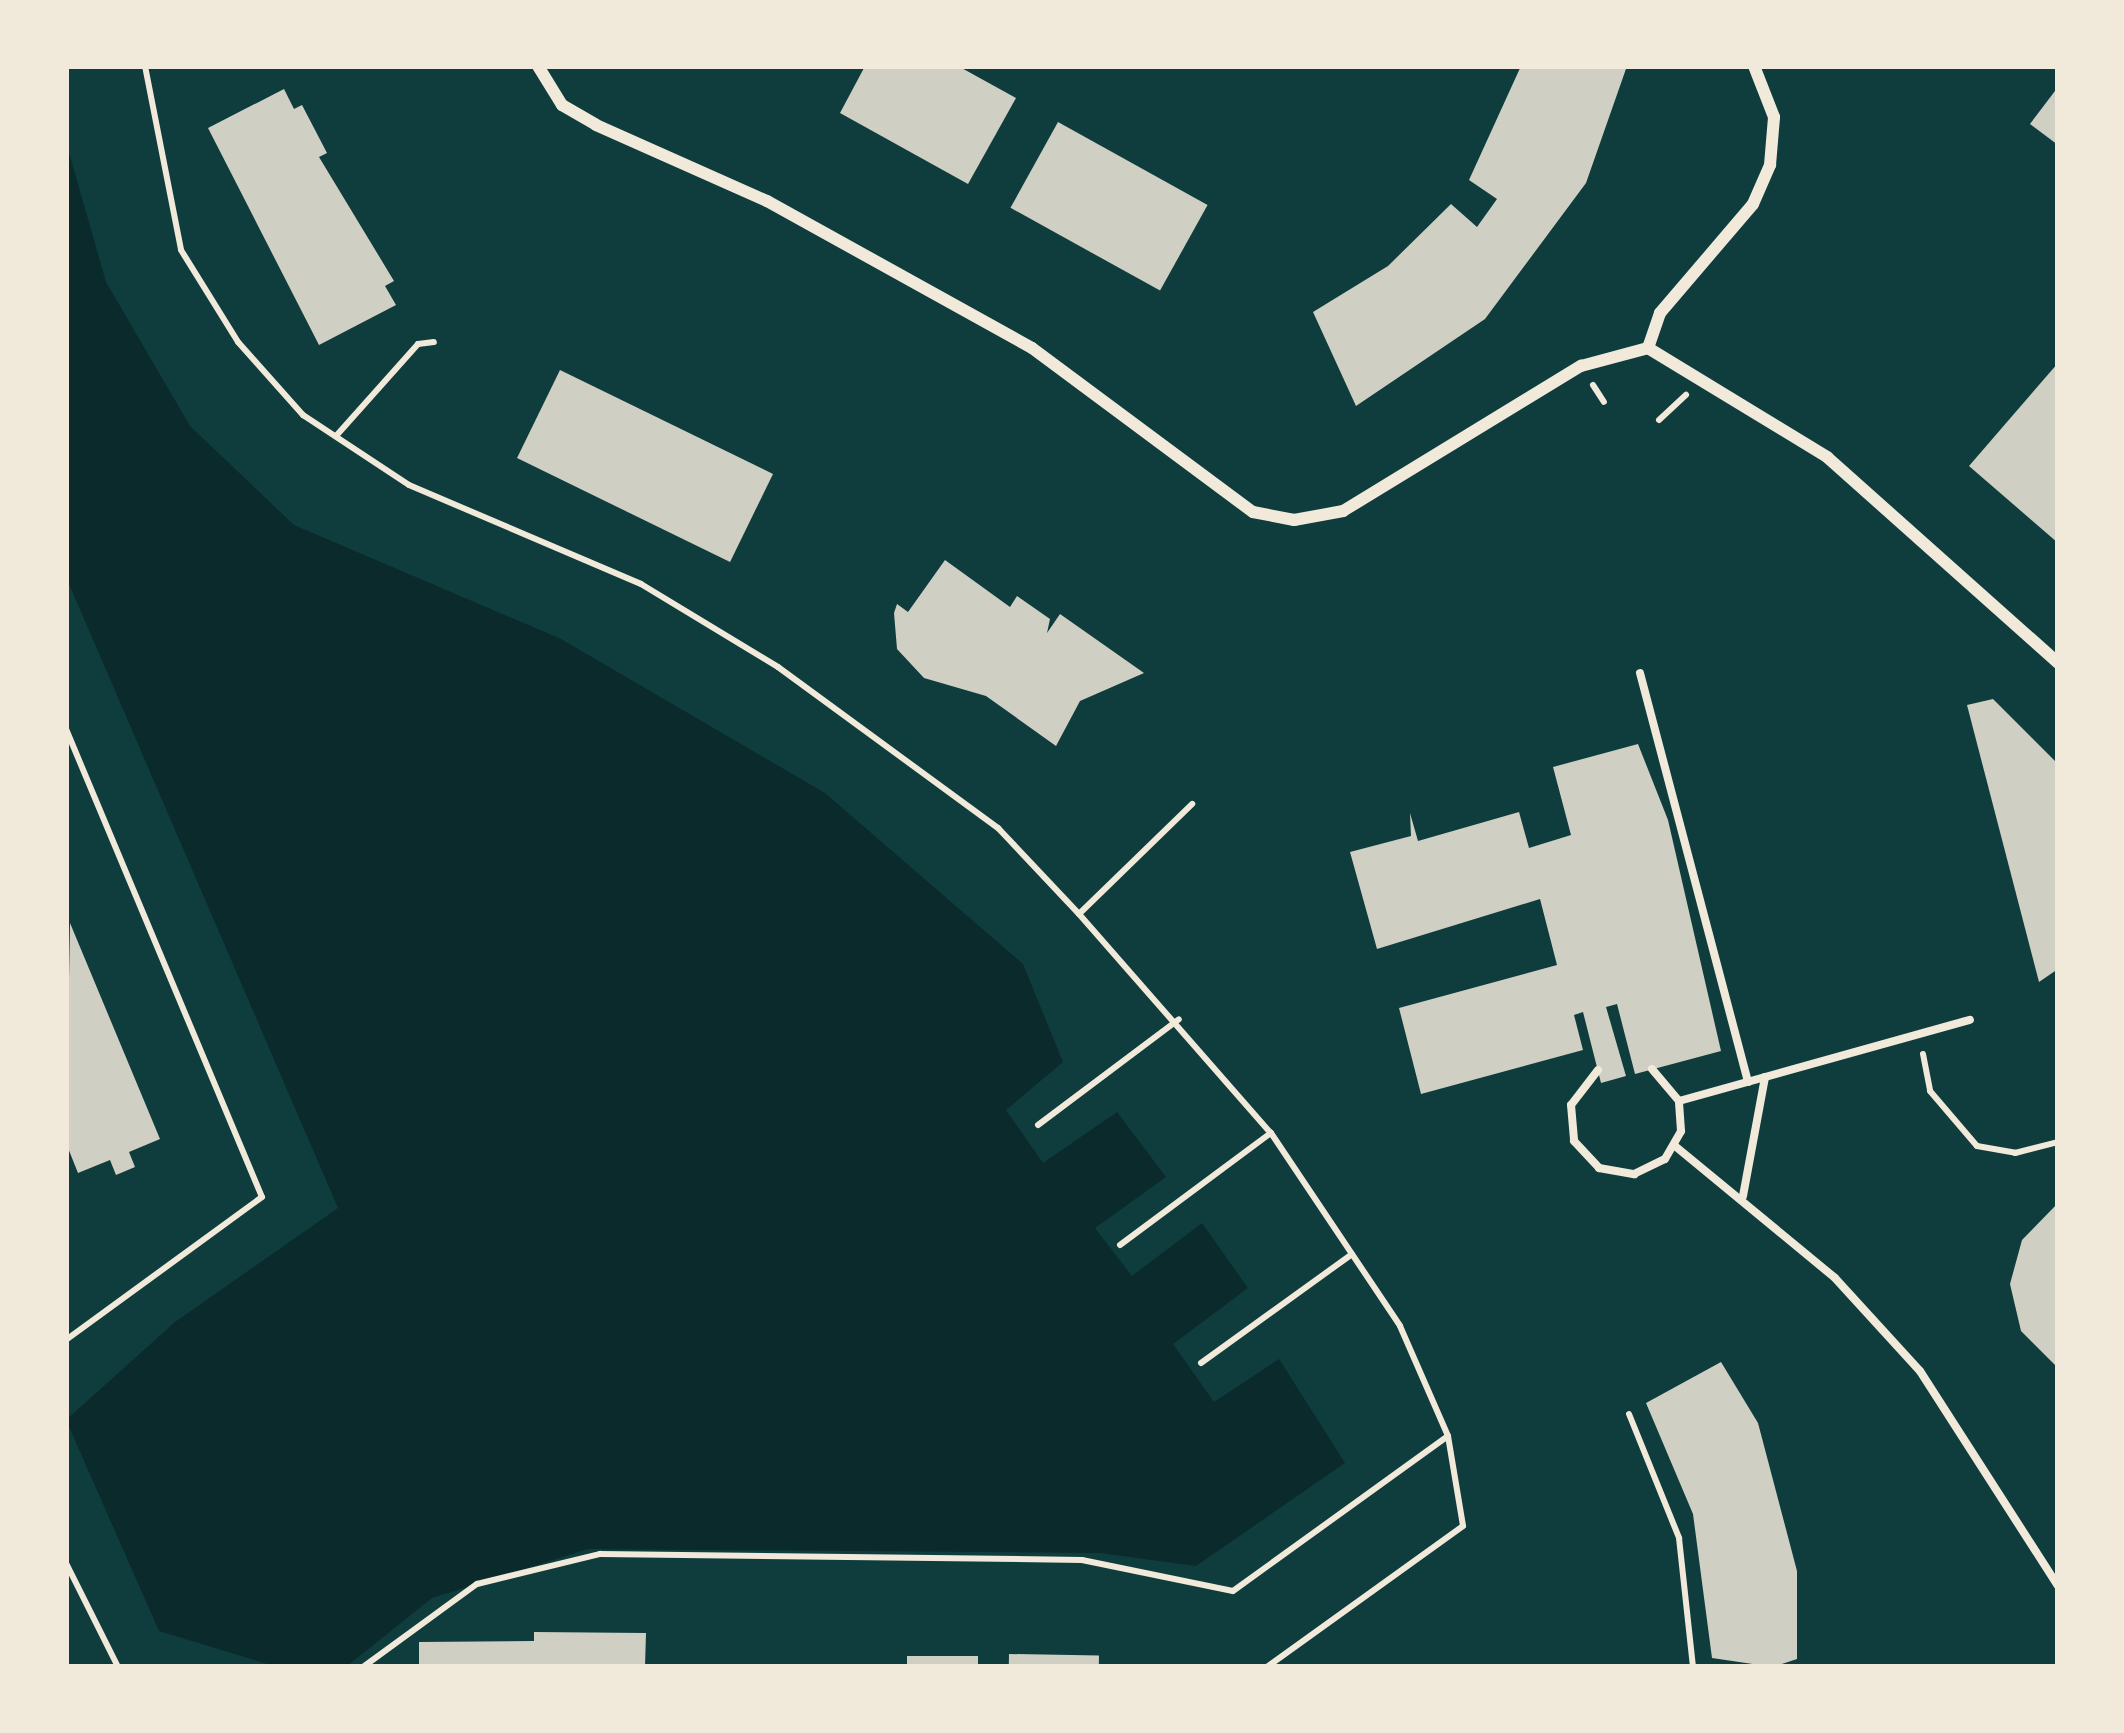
<!DOCTYPE html>
<style>
body{margin:0}
#map{position:relative;width:2124px;height:1733px;overflow:hidden;background:#0f3d3e;font-family:Jost,sans-serif}
div>[style]{position:absolute}
.water>*{inset:0;background:#0a2a2b}
.building>*{inset:0;background:#cfcfc3;transform-origin:0 0}
.path>*{height:6px;margin:-3px;padding:0 3px;transform-origin:3px;border-radius:3px;background:#f1e9da}
.service>*{height:8px;margin:-4px;padding:0 4px;transform-origin:4px;border-radius:4px;background:#f1e9da}
.minor>*{height:12px;margin:-6px;padding:0 6px;transform-origin:6px;border-radius:6px;background:#f1e9da}
span{translate:-50% -50%;white-space:nowrap;text-align:center;line-height:1.15;-webkit-text-stroke:9px #f1e9da;paint-order:stroke}
.frame{position:absolute;inset:0;border:69px solid #f1e9da;pointer-events:none}
</style>
<div id="map">
<div class="water">
<i style="clip-path:polygon(66px 142px,106px 282px,190px 426px,294px 525px,561px 639px,825px 793px,1023px 964px,1063px 1062px,1006px 1110px,1043px 1163px,1117px 1112px,1166px 1177px,1095px 1228px,1132px 1276px,1202px 1223px,1248px 1288px,1173px 1344px,1214px 1402px,1279px 1359px,1345px 1463px,1196px 1566px,1100px 1553px,588px 1549px,432px 1598px,346px 1667px,277px 1667px,159px 1631px,66px 1420px,175px 1322px,338px 1208px,66px 577px)"></i>
</div>
<div class="building">
<i style="clip-path:polygon(1521px 66px,1627px 66px,1586px 183px,1485px 319px,1356px 406px,1313px 312px,1388px 266px,1451px 204px,1477px 227px,1497px 199px,1469px 180px)"></i>
<i style="clip-path:polygon(864px 68px,958px 66px,1016px 98px,968px 184px,840px 113px)"></i>
<i style="clip-path:polygon(2058px 87px,2058px 145px,2030px 124px)"></i>
<i style="clip-path:polygon(284px 89px,294px 109px,302px 105px,327px 153px,319px 157px,394px 281px,385px 286px,396px 305px,319px 345px,208px 128px)"></i>
<i style="left:1058px;top:122px;width:171px;height:98px;rotate:29deg"></i>
<i style="clip-path:polygon(2058px 363px,2058px 543px,1969px 466px)"></i>
<i style="left:560px;top:370px;width:237px;height:98px;rotate:26deg"></i>
<i style="clip-path:polygon(945px 560px,1010px 607px,1017px 596px,1050px 619px,1047px 633px,1060px 614px,1144px 673px,1080px 701px,1056px 746px,986px 696px,924px 678px,897px 649px,894px 613px,897px 604px,908px 612px)"></i>
<i style="clip-path:polygon(1993px 699px,2058px 764px,2058px 969px,2039px 982px,1967px 705px)"></i>
<i style="clip-path:polygon(1638px 744px,1668px 820px,1721px 1051px,1635px 1074px,1617px 1004px,1606px 1007px,1626px 1076px,1601px 1083px,1583px 1012px,1574px 1015px,1583px 1050px,1421px 1094px,1399px 1008px,1557px 965px,1540px 899px,1377px 949px,1350px 852px,1411px 836px,1410px 813px,1418px 841px,1519px 812px,1529px 848px,1571px 835px,1553px 767px)"></i>
<i style="clip-path:polygon(70px 923px,160px 1139px,129px 1152px,135px 1167px,116px 1175px,110px 1160px,78px 1173px,66px 1143px)"></i>
<i style="clip-path:polygon(2058px 1203px,2058px 1368px,2021px 1331px,2010px 1284px,2022px 1240px)"></i>
<i style="clip-path:polygon(1721px 1362px,1758px 1423px,1797px 1571px,1797px 1659px,1773px 1667px,1712px 1658px,1693px 1514px,1646px 1403px)"></i>
<i style="clip-path:polygon(534px 1632px,646px 1633px,645px 1667px,419px 1667px,419px 1642px,534px 1641px)"></i>
<i style="left:1009px;top:1654px;width:90px;height:13px;rotate:1deg"></i>
<i style="left:907px;top:1656px;width:71px;height:11px"></i>
</div>
<div class="path">
<i style="left:145px;top:66px;width:187px;rotate:78.9deg"></i>
<i style="left:181px;top:250px;width:108px;rotate:58.2deg"></i>
<i style="left:238px;top:342px;width:98px;rotate:48.3deg"></i>
<i style="left:303px;top:415px;width:127px;rotate:33.4deg"></i>
<i style="left:409px;top:485px;width:252px;rotate:23.1deg"></i>
<i style="left:641px;top:584px;width:160px;rotate:31.2deg"></i>
<i style="left:778px;top:667px;width:273px;rotate:36.2deg"></i>
<i style="left:998px;top:828px;width:118px;rotate:46.7deg"></i>
<i style="left:1079px;top:914px;width:158px;rotate:-44.2deg"></i>
<i style="left:1593px;top:385px;width:20px;rotate:57deg"></i>
<i style="left:1659px;top:420px;width:37px;rotate:-43deg"></i>
<i style="left:336px;top:436px;width:123px;rotate:-48.3deg"></i>
<i style="left:418px;top:344px;width:16px;rotate:-7deg"></i>
<i style="left:66px;top:729px;width:507px;rotate:67.28deg"></i>
<i style="left:262px;top:1197px;width:243px;rotate:143.9deg"></i>
<i style="left:1079px;top:914px;width:291px;rotate:48.8deg"></i>
<i style="left:1271px;top:1133px;width:232px;rotate:56.2deg"></i>
<i style="left:1400px;top:1326px;width:120px;rotate:66.4deg"></i>
<i style="left:1923px;top:1054px;width:38px;rotate:79deg"></i>
<i style="left:1930px;top:1091px;width:72px;rotate:49.5deg"></i>
<i style="left:1977px;top:1146px;width:39px;rotate:10deg"></i>
<i style="left:2015px;top:1153px;width:44px;rotate:-14.3deg"></i>
<i style="left:1038px;top:1125px;width:176px;rotate:-36.9deg"></i>
<i style="left:1120px;top:1245px;width:188px;rotate:-36.6deg"></i>
<i style="left:1201px;top:1363px;width:186px;rotate:-35.8deg"></i>
<i style="left:1629px;top:1414px;width:134px;rotate:68deg"></i>
<i style="left:1679px;top:1538px;width:130px;rotate:83.8deg"></i>
<i style="left:66px;top:1563px;width:116px;rotate:63.4deg"></i>
<i style="left:363px;top:1667px;width:141px;rotate:-36.1deg"></i>
<i style="left:477px;top:1584px;width:127px;rotate:-13.7deg"></i>
<i style="left:600px;top:1554px;width:482px;rotate:0.7deg"></i>
<i style="left:1082px;top:1560px;width:154px;rotate:11.6deg"></i>
<i style="left:1233px;top:1591px;width:265px;rotate:-35.8deg"></i>
<i style="left:1448px;top:1436px;width:91px;rotate:80.5deg"></i>
<i style="left:1463px;top:1526px;width:241px;rotate:144.3deg"></i>
</div>
<div class="service">
<i style="left:1640px;top:673px;width:423px;rotate:75.2deg"></i>
<i style="left:1598px;top:1070px;width:44px;rotate:127.6deg"></i>
<i style="left:1571px;top:1105px;width:36px;rotate:85deg"></i>
<i style="left:1574px;top:1141px;width:37px;rotate:47deg"></i>
<i style="left:1599px;top:1168px;width:36px;rotate:10deg"></i>
<i style="left:1634px;top:1174px;width:34px;rotate:-26deg"></i>
<i style="left:1665px;top:1159px;width:32px;rotate:-60deg"></i>
<i style="left:1681px;top:1131px;width:30px;rotate:-94deg"></i>
<i style="left:1679px;top:1101px;width:42px;rotate:-130.2deg"></i>
<i style="left:1679px;top:1101px;width:302px;rotate:-15.6deg"></i>
<i style="left:1675px;top:1146px;width:207px;rotate:39.5deg"></i>
<i style="left:1835px;top:1278px;width:126px;rotate:47.6deg"></i>
<i style="left:1920px;top:1371px;width:255px;rotate:57.3deg"></i>
<i style="left:1743px;top:1196px;width:121px;rotate:-79.5deg"></i>
</div>
<div class="minor">
<i style="left:538px;top:66px;width:46px;rotate:58.4deg"></i>
<i style="left:562px;top:105px;width:39px;rotate:30deg"></i>
<i style="left:596px;top:125px;width:187px;rotate:24deg"></i>
<i style="left:767px;top:201px;width:303px;rotate:29deg"></i>
<i style="left:1032px;top:348px;width:275px;rotate:36.6deg"></i>
<i style="left:1253px;top:512px;width:42px;rotate:11deg"></i>
<i style="left:1294px;top:520px;width:50px;rotate:-10.4deg"></i>
<i style="left:1343px;top:511px;width:279px;rotate:-31.4deg"></i>
<i style="left:1581px;top:366px;width:69px;rotate:-15deg"></i>
<i style="left:1648px;top:348px;width:210px;rotate:31.3deg"></i>
<i style="left:1827px;top:457px;width:310px;rotate:41.7deg"></i>
<i style="left:1648px;top:348px;width:37px;rotate:-71deg"></i>
<i style="left:1660px;top:313px;width:143px;rotate:-49.5deg"></i>
<i style="left:1753px;top:204px;width:43px;rotate:-66.4deg"></i>
<i style="left:1770px;top:165px;width:48px;rotate:-85.2deg"></i>
<i style="left:1774px;top:117px;width:55px;rotate:-111.4deg"></i>
</div>
<div class="frame"></div>
</div>
